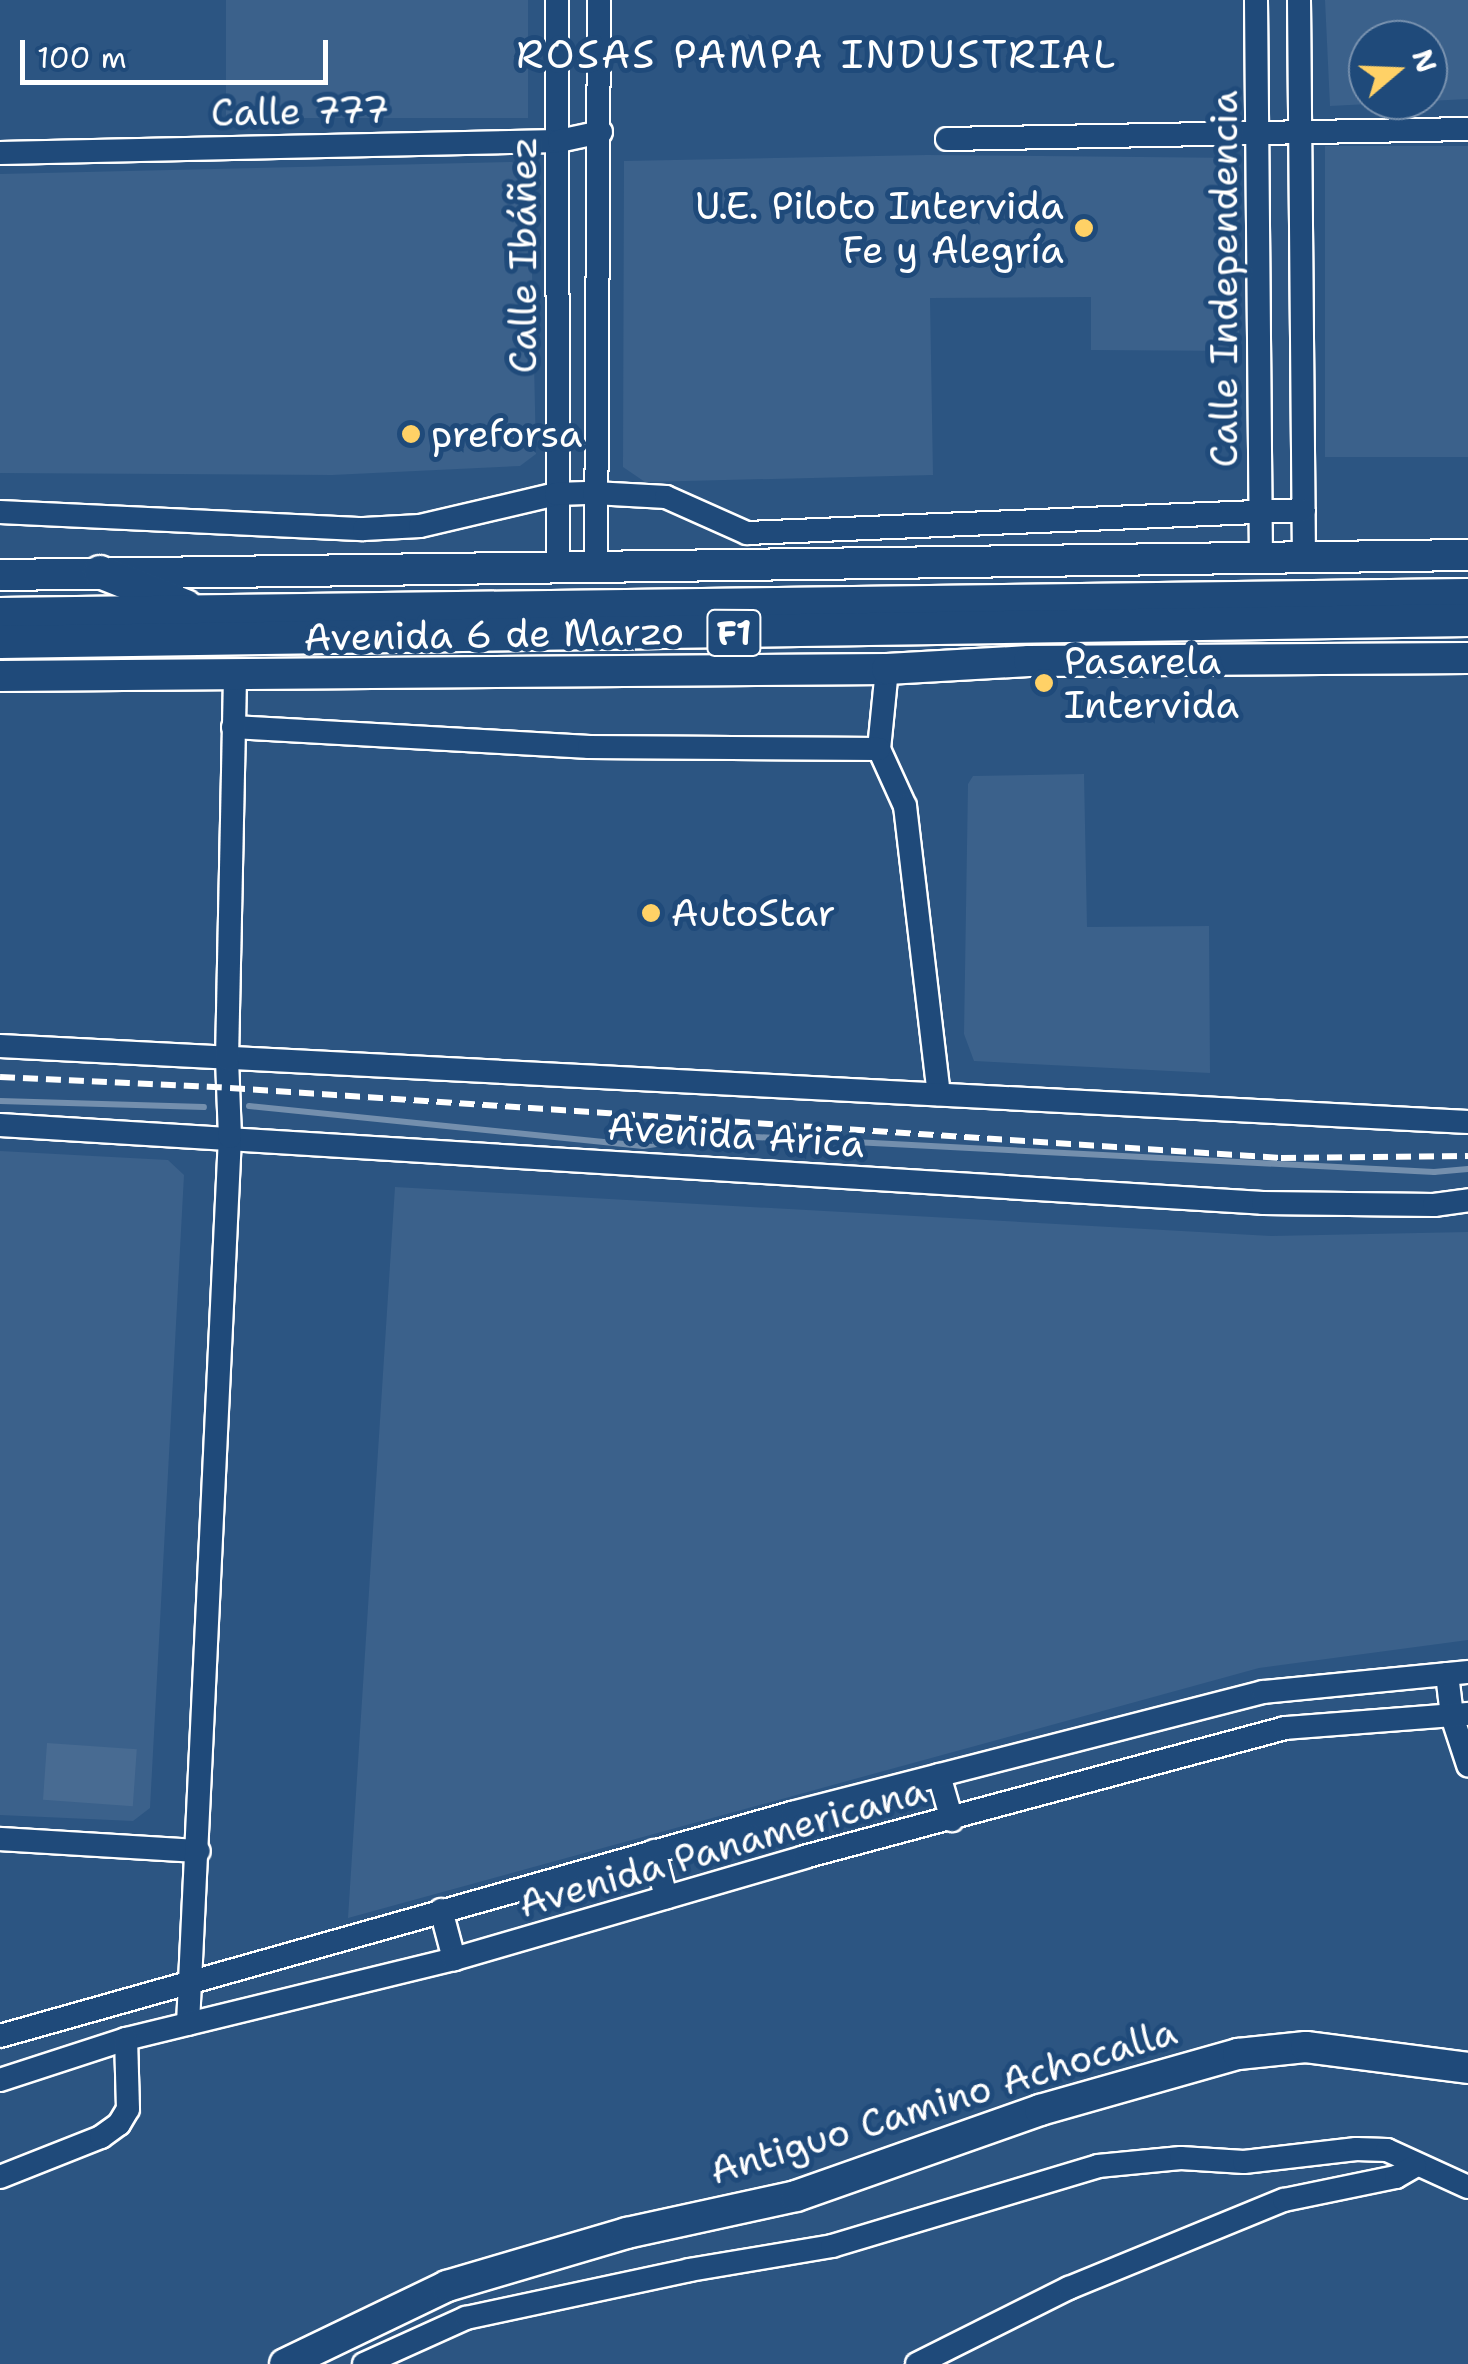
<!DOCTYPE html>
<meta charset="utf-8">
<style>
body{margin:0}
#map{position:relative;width:1468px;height:2364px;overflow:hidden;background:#2c5582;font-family:"Shantell Sans",sans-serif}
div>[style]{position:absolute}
.built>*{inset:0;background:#3b618b;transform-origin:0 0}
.green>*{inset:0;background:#486b92;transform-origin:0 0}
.stream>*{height:6px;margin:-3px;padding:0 3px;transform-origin:3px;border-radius:3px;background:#748fad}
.roads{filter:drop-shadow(2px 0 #fff) drop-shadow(-2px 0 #fff) drop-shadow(0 2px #fff) drop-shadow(0 -2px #fff)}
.minor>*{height:22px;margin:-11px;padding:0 11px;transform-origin:11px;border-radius:11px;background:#1f4a7a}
.major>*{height:30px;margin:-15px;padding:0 15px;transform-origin:15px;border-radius:15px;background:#1f4a7a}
.highway>*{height:32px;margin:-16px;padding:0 16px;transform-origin:16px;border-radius:16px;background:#1f4a7a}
.rail>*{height:6px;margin-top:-3px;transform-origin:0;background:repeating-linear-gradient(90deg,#fff 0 15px,transparent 0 23px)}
.dots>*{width:28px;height:28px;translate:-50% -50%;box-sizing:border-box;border:5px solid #1f4a7a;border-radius:50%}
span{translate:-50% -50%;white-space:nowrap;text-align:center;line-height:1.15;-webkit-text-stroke:10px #1f4a7a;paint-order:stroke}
.shield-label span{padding:2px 8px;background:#1f4a7a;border:2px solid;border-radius:8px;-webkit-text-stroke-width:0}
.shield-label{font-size:35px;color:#fff;font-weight:700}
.street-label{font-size:38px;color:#fff}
.poi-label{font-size:38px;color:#fff}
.right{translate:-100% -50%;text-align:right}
.left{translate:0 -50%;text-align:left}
.neighbourhood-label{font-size:40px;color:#fff;letter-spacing:2.5px}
.north{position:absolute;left:1348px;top:20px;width:100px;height:100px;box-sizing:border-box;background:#1f4a7a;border:2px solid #7992af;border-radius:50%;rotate:71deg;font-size:28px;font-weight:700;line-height:40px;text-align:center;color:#fff}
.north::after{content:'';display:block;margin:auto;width:35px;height:45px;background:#ffd166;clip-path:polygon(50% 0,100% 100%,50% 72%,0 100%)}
.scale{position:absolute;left:20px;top:40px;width:308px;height:45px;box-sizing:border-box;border:5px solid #fff;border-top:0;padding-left:12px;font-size:30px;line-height:35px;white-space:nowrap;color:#fff;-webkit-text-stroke:8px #1f4a7a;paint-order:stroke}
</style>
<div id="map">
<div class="built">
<i style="left:226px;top:0;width:302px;height:118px"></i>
<i style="clip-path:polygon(evenodd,1325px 0,1468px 0,1468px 99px,1330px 106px,1325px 0,1368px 40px,1428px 40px,1428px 100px,1368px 100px,1368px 40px)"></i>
<i style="left:1468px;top:146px;width:311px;height:143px;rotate:90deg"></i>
<i style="clip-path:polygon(927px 155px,1240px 158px,1239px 351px,1091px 350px,1091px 297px,930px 298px,933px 475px,645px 482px,623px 467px,624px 161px)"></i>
<i style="clip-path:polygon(512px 162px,530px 178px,536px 454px,520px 466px,332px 475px,0 473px,0 174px)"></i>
<i style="clip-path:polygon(1084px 774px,1087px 927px,1209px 926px,1210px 1073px,974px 1061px,964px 1034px,968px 784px,973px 776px)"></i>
<i style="clip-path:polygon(0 1151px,168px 1160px,184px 1175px,150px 1808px,133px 1821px,0 1815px)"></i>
<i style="clip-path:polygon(395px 1187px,1271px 1236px,1468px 1232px,1468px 1640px,1259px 1668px,348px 1918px)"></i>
</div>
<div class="green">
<i style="left:47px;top:1743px;width:90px;height:57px;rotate:4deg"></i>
</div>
<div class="stream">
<i style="left:0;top:1101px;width:204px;rotate:1.7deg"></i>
<i style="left:249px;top:1106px;width:396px;rotate:5.8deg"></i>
<i style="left:643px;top:1146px;width:74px;rotate:-8.6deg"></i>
<i style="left:716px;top:1135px;width:719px;rotate:2.95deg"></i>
<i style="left:1434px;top:1172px;width:34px;rotate:-5deg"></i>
</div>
<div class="roads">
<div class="minor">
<i style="left:557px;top:0;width:570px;rotate:89.9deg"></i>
<i style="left:1256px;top:0;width:558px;rotate:89.49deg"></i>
<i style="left:1299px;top:0;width:558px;rotate:89.49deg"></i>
<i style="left:947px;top:139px;width:521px;rotate:-1.1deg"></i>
<i style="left:0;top:153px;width:559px;rotate:-1.23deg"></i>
<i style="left:559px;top:141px;width:43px;rotate:-12.1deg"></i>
<i style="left:0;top:512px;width:364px;rotate:2.7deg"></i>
<i style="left:364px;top:529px;width:56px;rotate:-3.1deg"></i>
<i style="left:420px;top:526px;width:140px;rotate:-13.2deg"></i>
<i style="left:556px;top:494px;width:38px;rotate:-2deg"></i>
<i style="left:594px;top:493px;width:72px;rotate:3.2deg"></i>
<i style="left:666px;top:497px;width:89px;rotate:24deg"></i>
<i style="left:747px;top:533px;width:557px;rotate:-2.36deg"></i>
<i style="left:596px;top:568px;width:568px;rotate:-89.7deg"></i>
<i style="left:887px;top:669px;width:80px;rotate:95.7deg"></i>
<i style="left:879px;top:749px;width:63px;rotate:65.5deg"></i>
<i style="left:905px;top:806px;width:290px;rotate:83.3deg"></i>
<i style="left:233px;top:727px;width:357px;rotate:3.2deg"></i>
<i style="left:589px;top:747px;width:290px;rotate:0.4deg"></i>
<i style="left:0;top:1046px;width:1470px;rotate:2.96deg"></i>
<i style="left:0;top:1125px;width:1265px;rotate:3.53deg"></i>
<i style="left:1263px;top:1203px;width:171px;rotate:0.7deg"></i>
<i style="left:1434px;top:1205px;width:34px;rotate:-8deg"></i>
<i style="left:1447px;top:1674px;width:42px;rotate:83.2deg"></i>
<i style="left:1452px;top:1716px;width:52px;rotate:71.9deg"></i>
<i style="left:939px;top:1775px;width:47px;rotate:73.9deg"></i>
<i style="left:0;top:1839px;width:199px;rotate:3.5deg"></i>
<i style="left:654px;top:1851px;width:48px;rotate:75.4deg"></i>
<i style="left:441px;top:1910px;width:51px;rotate:75.1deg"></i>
<i style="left:188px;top:2024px;width:888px;rotate:-87.29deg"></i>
<i style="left:230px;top:1137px;width:78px;rotate:-92.2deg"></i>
<i style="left:227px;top:1059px;width:382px;rotate:-88.8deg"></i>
<i style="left:0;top:2036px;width:823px;rotate:-15.73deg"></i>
<i style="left:792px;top:1813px;width:486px;rotate:-14.4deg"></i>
<i style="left:1263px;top:1692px;width:206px;rotate:-5.6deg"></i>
<i style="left:0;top:2080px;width:133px;rotate:-18deg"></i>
<i style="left:126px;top:2039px;width:338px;rotate:-13.7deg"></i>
<i style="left:454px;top:1959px;width:365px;rotate:-16.2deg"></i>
<i style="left:804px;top:1857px;width:498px;rotate:-15deg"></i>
<i style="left:1285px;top:1728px;width:184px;rotate:-4.4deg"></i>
<i style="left:0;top:2177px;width:109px;rotate:-21.6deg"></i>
<i style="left:101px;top:2137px;width:22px;rotate:-36deg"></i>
<i style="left:119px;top:2124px;width:17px;rotate:-59deg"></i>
<i style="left:128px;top:2109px;width:70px;rotate:-91.6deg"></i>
<i style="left:364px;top:2364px;width:112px;rotate:-24.3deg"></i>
<i style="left:466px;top:2318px;width:228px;rotate:-12.1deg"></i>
<i style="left:689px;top:2270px;width:145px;rotate:-9.5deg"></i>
<i style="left:832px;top:2246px;width:278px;rotate:-16.7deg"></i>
<i style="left:1098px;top:2166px;width:83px;rotate:-5.5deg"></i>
<i style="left:1181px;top:2158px;width:63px;rotate:3.6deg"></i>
<i style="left:1244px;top:2162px;width:113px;rotate:-6.6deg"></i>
<i style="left:1356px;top:2149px;width:31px;rotate:2deg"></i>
<i style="left:1387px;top:2150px;width:89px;rotate:24.6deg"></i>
<i style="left:917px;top:2364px;width:170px;rotate:-26.6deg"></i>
<i style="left:1069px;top:2288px;width:232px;rotate:-22.3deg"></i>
<i style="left:1284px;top:2200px;width:114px;rotate:-11.6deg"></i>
<i style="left:1396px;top:2177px;width:22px;rotate:-30deg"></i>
</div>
<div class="major">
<i style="left:0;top:575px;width:1468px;rotate:-0.78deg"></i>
<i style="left:0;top:676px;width:887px;rotate:-0.45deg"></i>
<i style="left:887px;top:669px;width:142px;rotate:-3.2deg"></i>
<i style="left:1029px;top:661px;width:439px;rotate:-0.4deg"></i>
<i style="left:285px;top:2364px;width:180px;rotate:-25.7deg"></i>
<i style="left:447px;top:2286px;width:188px;rotate:-16.4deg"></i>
<i style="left:627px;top:2233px;width:173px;rotate:-12.3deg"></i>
<i style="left:796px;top:2196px;width:259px;rotate:-19.4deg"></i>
<i style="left:1040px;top:2110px;width:206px;rotate:-15.8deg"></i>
<i style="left:1238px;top:2054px;width:68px;rotate:-5.9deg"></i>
<i style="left:1306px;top:2047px;width:163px;rotate:7.4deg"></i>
</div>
<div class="highway">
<i style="left:100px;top:572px;width:92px;rotate:21.6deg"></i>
<i style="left:0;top:614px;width:1468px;rotate:-0.74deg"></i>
<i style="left:0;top:642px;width:1468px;rotate:-0.86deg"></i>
</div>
</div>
<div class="rail">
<i style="left:0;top:1077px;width:230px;rotate:2.7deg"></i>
<i style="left:230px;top:1088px;width:1053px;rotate:3.81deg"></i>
<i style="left:1281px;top:1158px;width:187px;rotate:-0.6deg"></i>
</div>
<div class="dots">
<i style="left:1084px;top:228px;background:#ffd166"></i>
<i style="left:411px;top:434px;background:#ffd166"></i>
<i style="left:1044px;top:683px;background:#ffd166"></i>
<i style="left:651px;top:913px;background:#ffd166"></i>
</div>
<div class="shield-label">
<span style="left:734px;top:633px">F1</span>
</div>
<div class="street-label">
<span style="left:300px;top:111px;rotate:-1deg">Calle 777</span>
<span style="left:523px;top:255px;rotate:-90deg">Calle Ibáñez</span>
<span style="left:1224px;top:279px;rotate:-90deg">Calle Independencia</span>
<span style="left:494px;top:634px;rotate:-1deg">Avenida 6 de Marzo</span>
<span style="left:736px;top:1135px;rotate:4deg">Avenida Arica</span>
<span style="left:722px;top:1847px;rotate:-16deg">Avenida Panamericana</span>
<span style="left:943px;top:2101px;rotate:-17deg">Antiguo Camino Achocalla</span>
</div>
<div class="poi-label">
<span class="right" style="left:1064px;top:228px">U.E. Piloto Intervida<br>Fe y Alegría</span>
<span class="left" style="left:431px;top:434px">preforsa</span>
<span class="left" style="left:1064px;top:683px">Pasarela<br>Intervida</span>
<span class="left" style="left:671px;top:913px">AutoStar</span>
</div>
<div class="neighbourhood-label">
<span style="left:817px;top:54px">ROSAS PAMPA INDUSTRIAL</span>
</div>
<div class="north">N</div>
<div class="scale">100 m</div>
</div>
